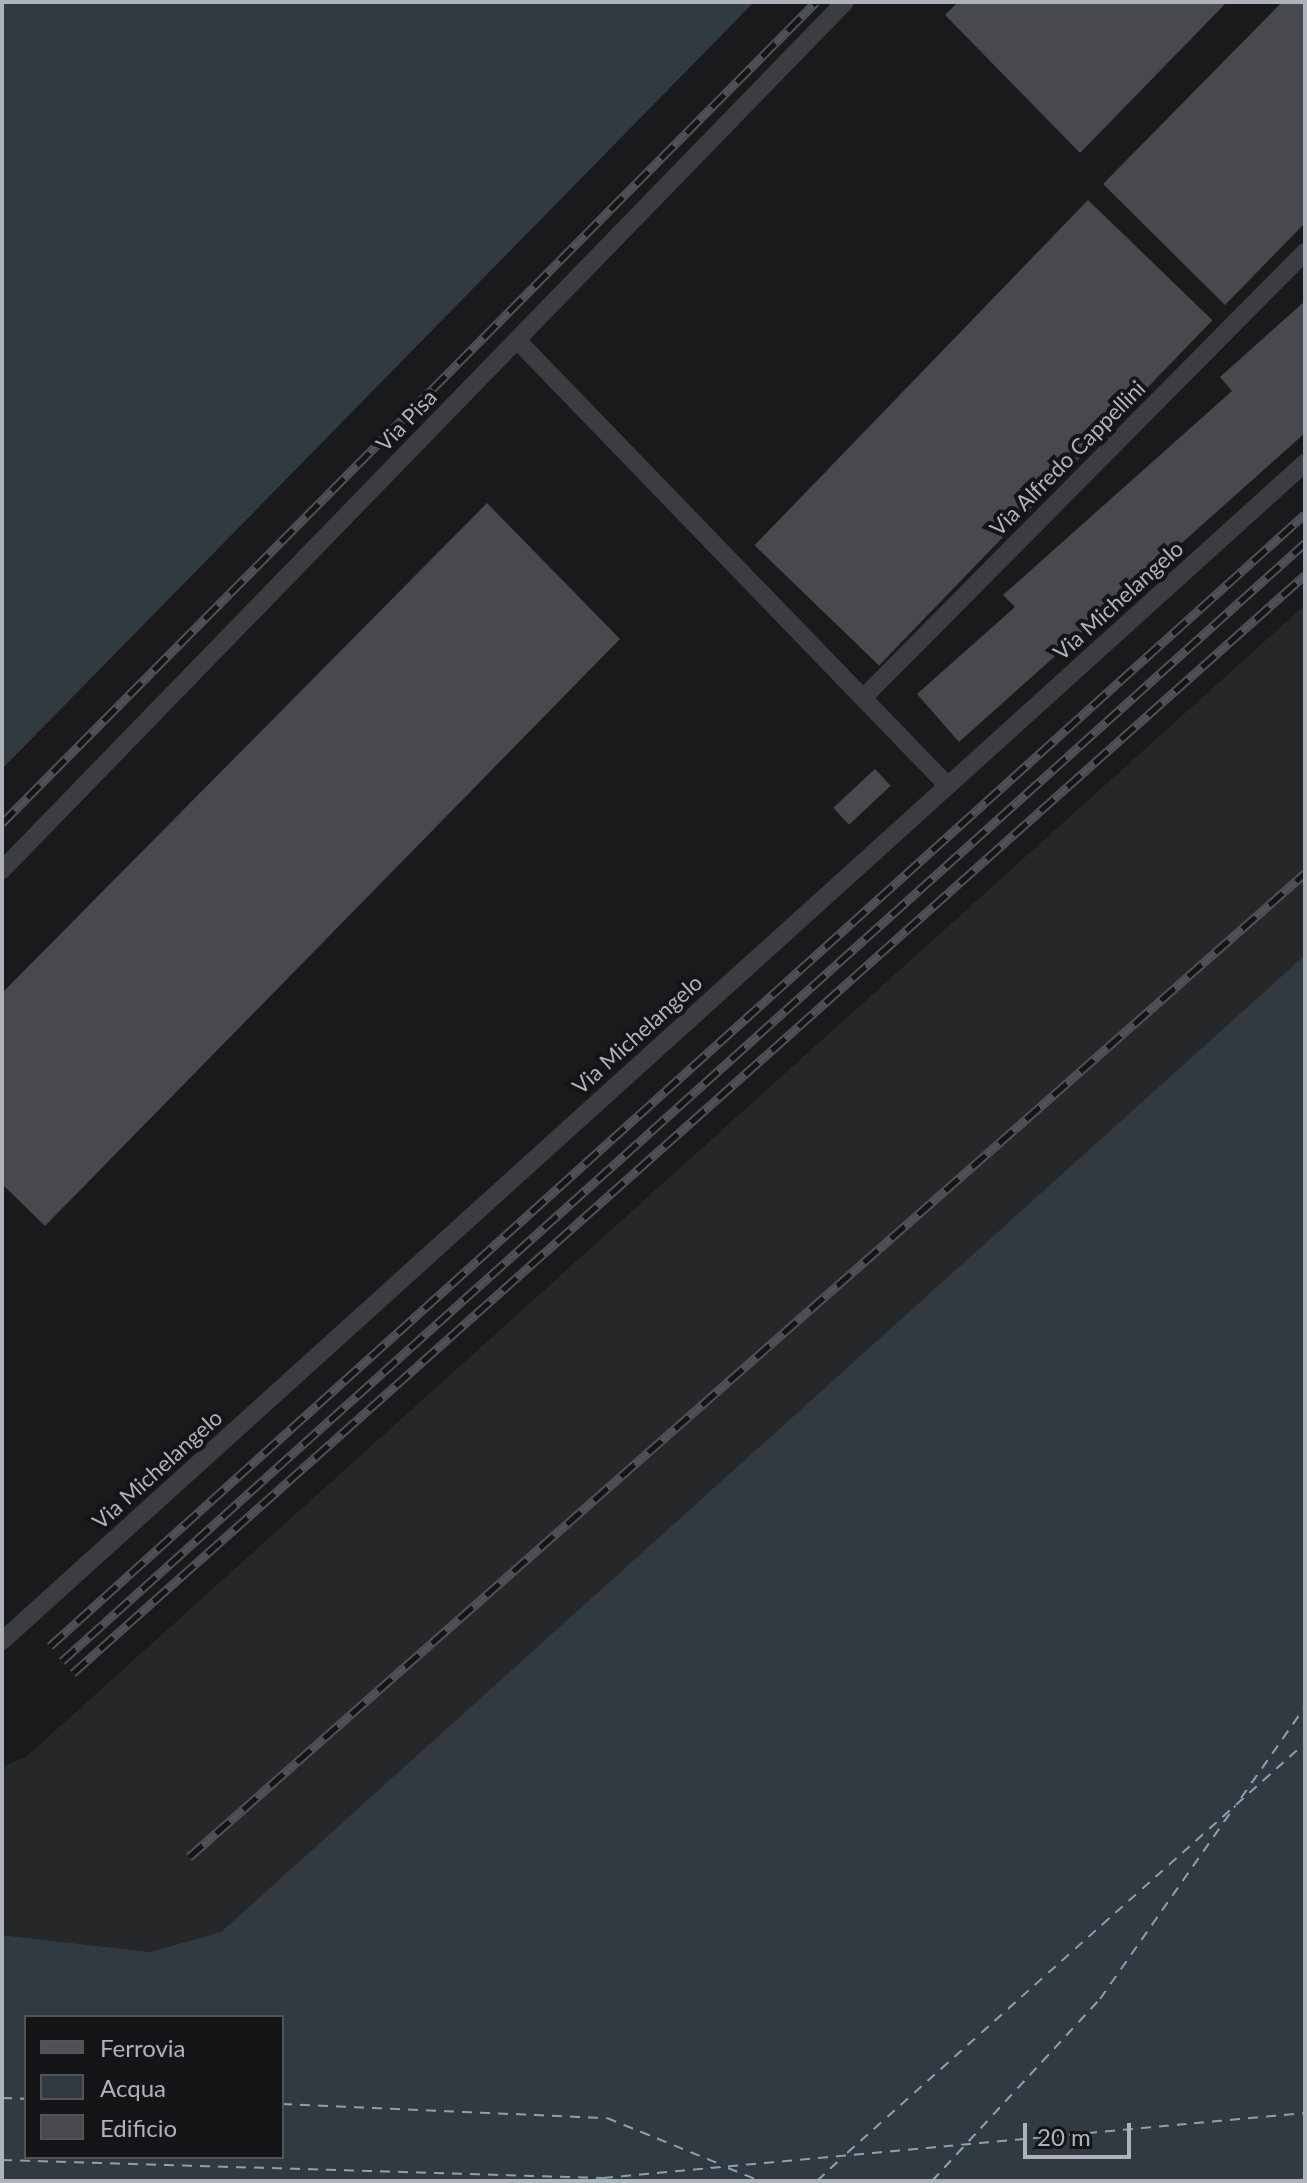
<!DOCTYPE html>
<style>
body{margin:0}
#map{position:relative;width:1307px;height:2183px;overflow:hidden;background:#1a1a1c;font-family:Lato,sans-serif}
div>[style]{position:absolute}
.built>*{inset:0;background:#262729}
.water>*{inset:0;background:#313a40}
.ferry>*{height:2px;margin-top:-1px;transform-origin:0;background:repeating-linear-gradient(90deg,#88a2b3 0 10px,transparent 0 18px)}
.building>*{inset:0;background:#47494c;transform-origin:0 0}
.lane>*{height:18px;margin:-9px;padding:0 9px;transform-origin:9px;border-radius:9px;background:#3c3d41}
.rail>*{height:9px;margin-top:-4.5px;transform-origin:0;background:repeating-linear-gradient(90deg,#151517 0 18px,#4f5156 0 36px);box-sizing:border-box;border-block:2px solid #4f5156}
span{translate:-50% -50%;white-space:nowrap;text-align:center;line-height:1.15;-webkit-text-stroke:8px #151517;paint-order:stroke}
.street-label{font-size:22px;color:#aeb3bb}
.frame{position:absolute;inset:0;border:4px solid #aeb3bb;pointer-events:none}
.legend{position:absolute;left:24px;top:2015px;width:260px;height:144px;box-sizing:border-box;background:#151517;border:2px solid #525459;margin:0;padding:10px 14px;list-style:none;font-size:24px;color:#aeb3bb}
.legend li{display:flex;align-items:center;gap:16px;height:40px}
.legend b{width:40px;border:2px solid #525459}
.scale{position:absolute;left:1023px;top:2123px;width:108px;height:36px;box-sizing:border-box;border:4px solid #aeb3bb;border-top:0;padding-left:10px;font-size:24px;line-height:28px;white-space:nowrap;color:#aeb3bb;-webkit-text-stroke:6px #151517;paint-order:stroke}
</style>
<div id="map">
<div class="built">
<i style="clip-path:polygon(1305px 605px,1305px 955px,221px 1932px,150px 1952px,2px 1935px,2px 1767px,27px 1756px)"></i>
</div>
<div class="water">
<i style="clip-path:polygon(2px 2px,754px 2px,2px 769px)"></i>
<i style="clip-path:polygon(evenodd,1305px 955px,1305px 2181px,2px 2181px,2px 1935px,150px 1952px,221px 1932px,1305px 955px,26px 2017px,282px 2017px,282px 2157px,26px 2157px,26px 2017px)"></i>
</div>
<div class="ferry">
<i style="left:1241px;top:1798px;width:111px;rotate:-54.9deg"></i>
<i style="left:2px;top:2098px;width:24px;rotate:2deg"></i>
<i style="left:282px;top:2104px;width:325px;rotate:2.5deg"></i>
<i style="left:607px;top:2118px;width:124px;rotate:22.2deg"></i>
<i style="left:847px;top:2153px;width:615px;rotate:-41.83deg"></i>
<i style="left:2px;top:2160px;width:601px;rotate:1.72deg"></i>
<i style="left:603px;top:2178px;width:705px;rotate:-5.29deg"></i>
<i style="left:728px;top:2168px;width:35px;rotate:22deg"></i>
<i style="left:817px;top:2181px;width:34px;rotate:-43deg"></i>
<i style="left:932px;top:2181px;width:248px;rotate:-47.3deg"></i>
<i style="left:1100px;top:1999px;width:236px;rotate:-55deg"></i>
</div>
<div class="building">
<i style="clip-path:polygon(958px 2px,1227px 2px,1080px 153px,945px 15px)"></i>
<i style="clip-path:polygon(1282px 2px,1305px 2px,1305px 223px,1225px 305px,1103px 184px)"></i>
<i style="left:1088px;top:200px;width:173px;height:480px;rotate:44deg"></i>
<i style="clip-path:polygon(1305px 301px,1305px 433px,959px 742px,917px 694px,1015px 607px,1003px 595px,1232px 391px,1220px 377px)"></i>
<i style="clip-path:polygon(487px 503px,620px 639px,45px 1226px,2px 1184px,2px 993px)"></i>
<i style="left:875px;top:769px;width:23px;height:57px;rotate:47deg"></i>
</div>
<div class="lane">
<i style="left:517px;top:340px;width:620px;rotate:45.98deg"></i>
<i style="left:864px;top:697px;width:627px;rotate:-45.26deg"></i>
<i style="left:2px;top:870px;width:1210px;rotate:-45.84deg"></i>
<i style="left:2px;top:1641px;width:1757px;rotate:-42.12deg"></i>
</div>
<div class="rail">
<i style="left:2px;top:823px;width:1156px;rotate:-45.25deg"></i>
<i style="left:50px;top:1646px;width:1690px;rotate:-42.05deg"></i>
<i style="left:62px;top:1661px;width:1672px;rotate:-41.97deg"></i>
<i style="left:73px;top:1673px;width:1650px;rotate:-41.71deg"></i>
<i style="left:189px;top:1857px;width:1488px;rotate:-41.4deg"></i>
</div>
<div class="street-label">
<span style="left:406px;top:420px;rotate:-46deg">Via Pisa</span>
<span style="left:1067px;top:458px;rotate:-45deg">Via Alfredo Cappellini</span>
<span style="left:1118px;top:600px;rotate:-42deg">Via Michelangelo</span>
<span style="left:637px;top:1034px;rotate:-42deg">Via Michelangelo</span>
<span style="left:157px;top:1469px;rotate:-42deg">Via Michelangelo</span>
</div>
<div class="frame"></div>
<ul class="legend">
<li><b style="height:10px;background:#4f5156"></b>Ferrovia</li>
<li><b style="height:22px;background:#313a40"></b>Acqua</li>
<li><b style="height:22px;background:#47494c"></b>Edificio</li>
</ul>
<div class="scale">20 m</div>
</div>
